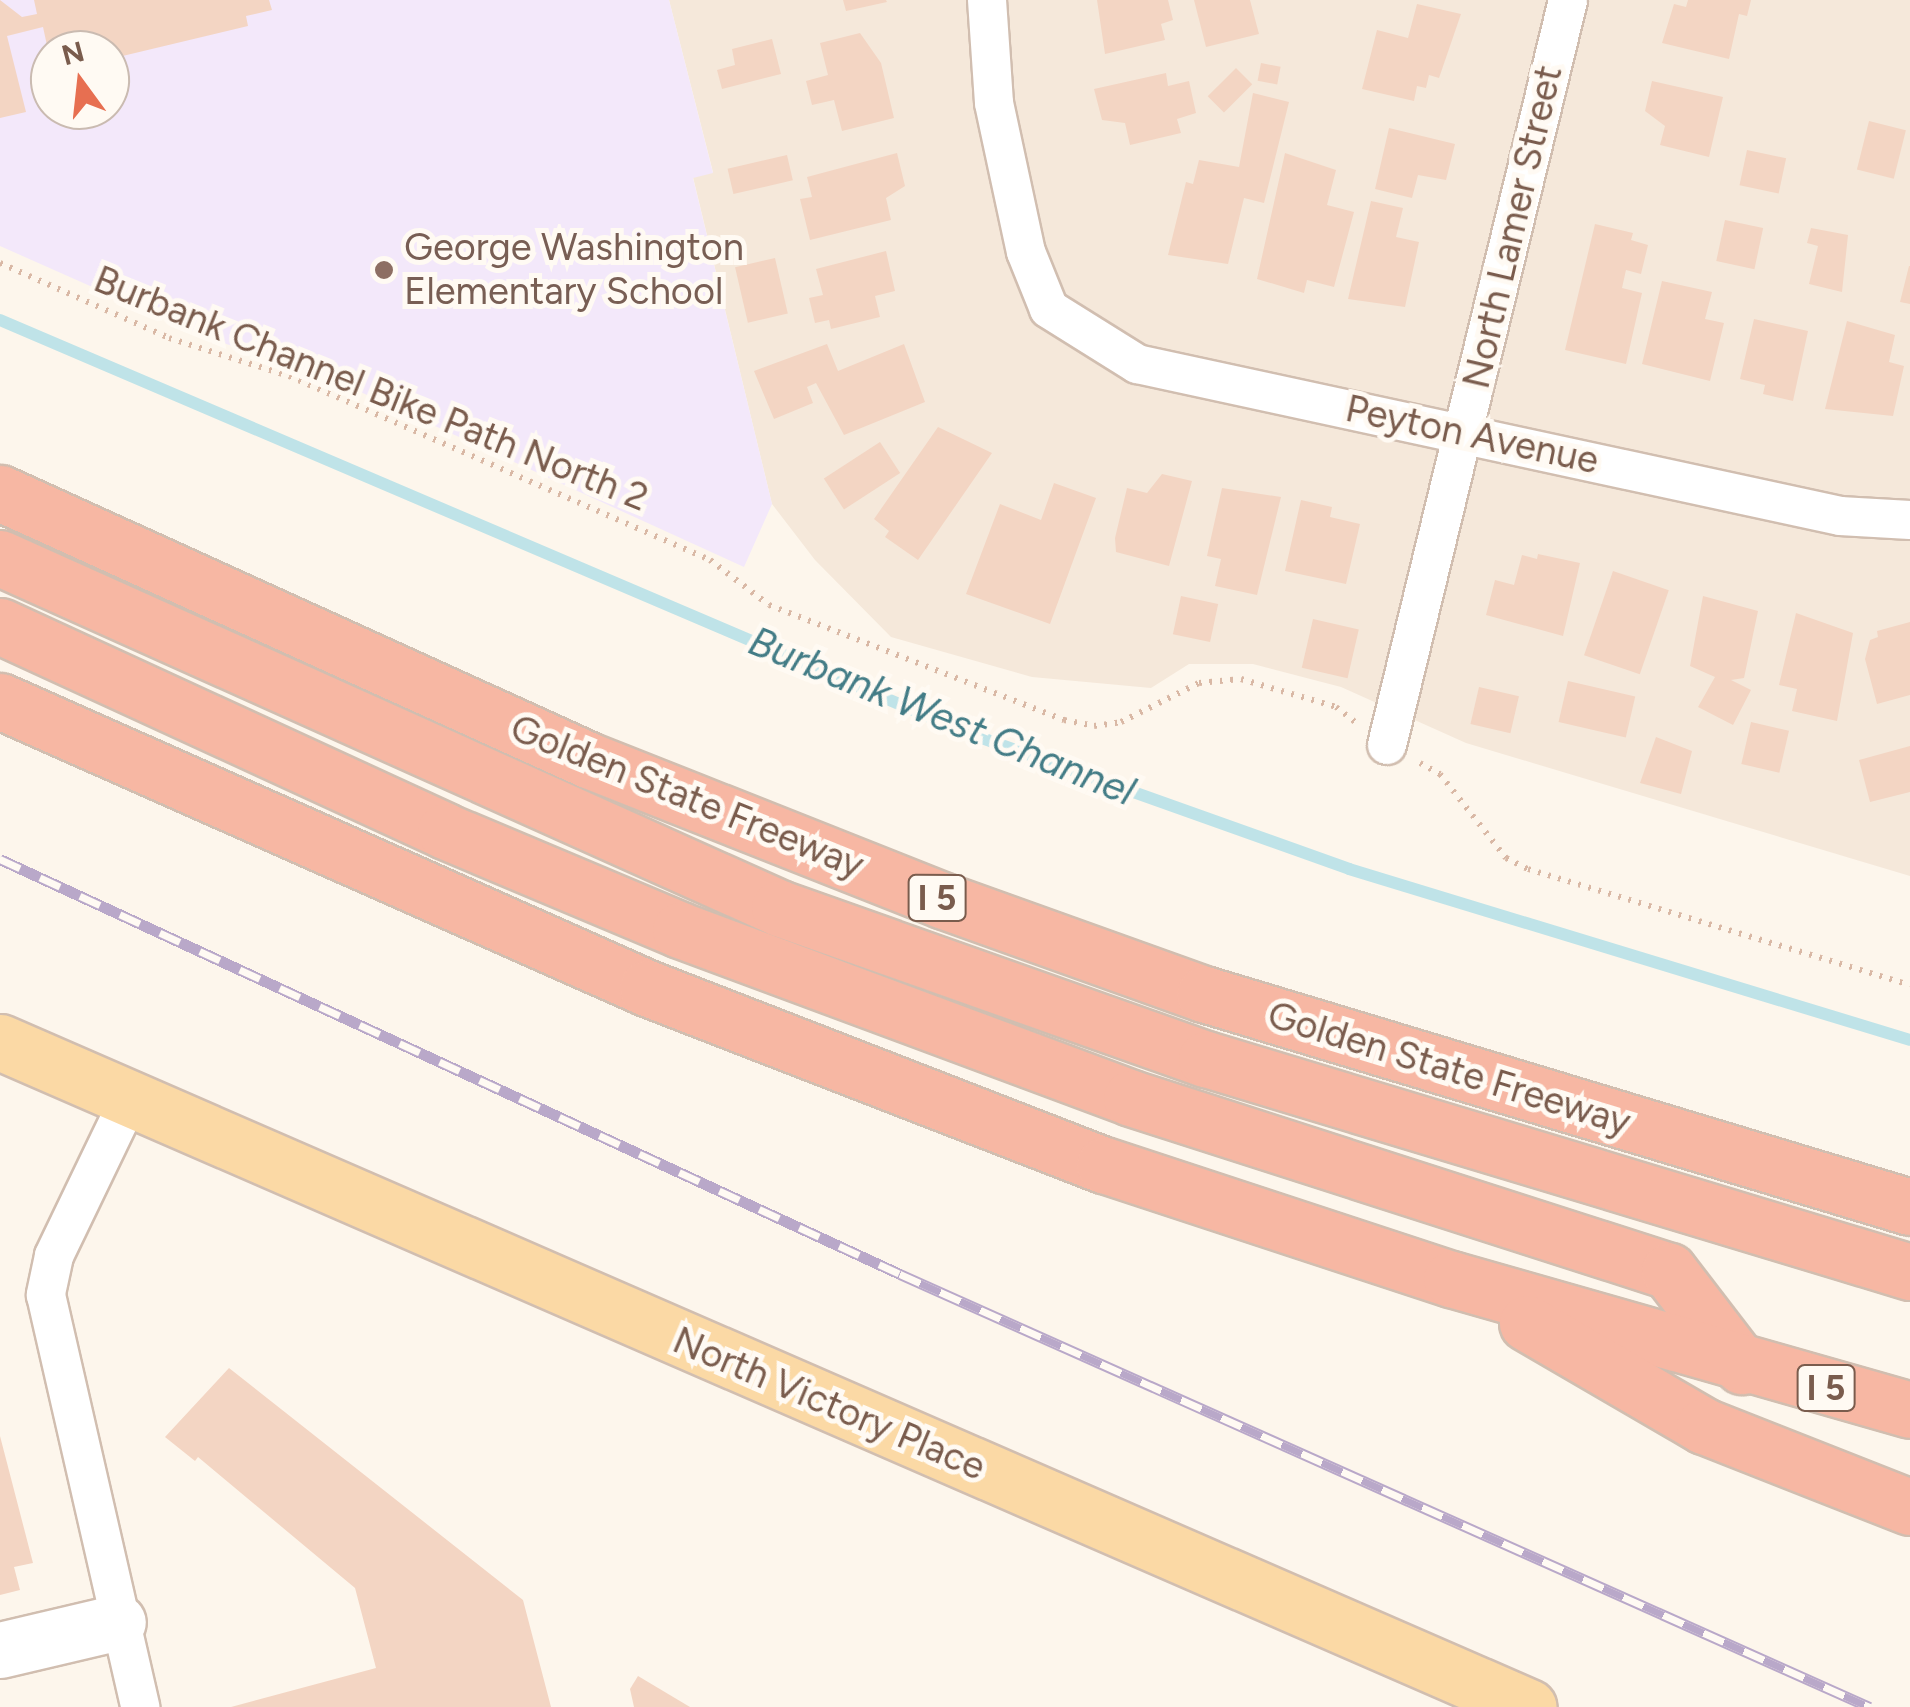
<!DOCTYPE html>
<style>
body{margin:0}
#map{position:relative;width:1910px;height:1707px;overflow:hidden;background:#fdf6ec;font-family:Figtree,sans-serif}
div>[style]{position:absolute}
.residential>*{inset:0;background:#f5e8da}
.education>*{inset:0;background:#f3e8fa}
.stream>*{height:12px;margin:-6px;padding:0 6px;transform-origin:6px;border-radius:6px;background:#bfe3e8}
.building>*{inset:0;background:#f3d5c3;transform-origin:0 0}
.path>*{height:6px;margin-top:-3px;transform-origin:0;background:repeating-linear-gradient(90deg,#d9b8a5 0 2.5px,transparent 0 10.5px)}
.roads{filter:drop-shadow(2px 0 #d1beb0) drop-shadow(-2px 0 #d1beb0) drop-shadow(0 2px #d1beb0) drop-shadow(0 -2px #d1beb0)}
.street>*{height:38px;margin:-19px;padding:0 19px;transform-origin:19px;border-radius:19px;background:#fff}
.secondary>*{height:55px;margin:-27.5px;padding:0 27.5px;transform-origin:27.5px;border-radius:27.5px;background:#fff}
.primary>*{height:55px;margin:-27.5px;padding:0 27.5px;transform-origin:27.5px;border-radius:27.5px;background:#fbd9a5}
.highway>*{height:55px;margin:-27.5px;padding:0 27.5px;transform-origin:27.5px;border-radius:27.5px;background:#f7b7a3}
.rail>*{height:11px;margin-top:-5.5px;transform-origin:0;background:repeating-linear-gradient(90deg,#fffaf3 0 22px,#b9a8c9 0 44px);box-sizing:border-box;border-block:2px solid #b9a8c9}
.dots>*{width:28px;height:28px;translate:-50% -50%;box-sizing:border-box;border:5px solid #fffaf3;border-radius:50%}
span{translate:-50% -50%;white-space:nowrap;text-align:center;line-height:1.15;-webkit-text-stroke:10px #fffaf3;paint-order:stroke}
.shield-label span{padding:2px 8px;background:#fffaf3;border:2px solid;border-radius:8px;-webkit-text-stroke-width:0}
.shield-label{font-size:35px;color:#7a5c4d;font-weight:700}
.street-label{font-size:38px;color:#7a5c4d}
.education-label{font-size:38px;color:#785e54}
.left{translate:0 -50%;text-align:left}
.water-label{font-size:40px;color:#437c86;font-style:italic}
.north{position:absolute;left:30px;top:30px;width:100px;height:100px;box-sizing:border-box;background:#fffaf3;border:2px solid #cabbb1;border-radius:50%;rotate:345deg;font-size:28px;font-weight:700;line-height:40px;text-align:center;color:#7a5c4d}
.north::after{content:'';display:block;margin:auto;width:35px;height:45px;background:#e76f51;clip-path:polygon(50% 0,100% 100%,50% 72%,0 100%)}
</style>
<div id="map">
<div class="residential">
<i style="clip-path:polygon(669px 0,1910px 0,1910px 876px,1466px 743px,1341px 687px,1253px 664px,1189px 664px,1151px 688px,1032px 677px,891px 637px,815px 560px,772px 504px,693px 177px,713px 172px)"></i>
</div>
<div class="education">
<i style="clip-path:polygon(evenodd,0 0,669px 0,713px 173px,693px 178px,772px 504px,744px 567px,332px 379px,205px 337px,0 246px,0 0,50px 50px,110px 50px,110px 110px,50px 110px,50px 50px)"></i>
</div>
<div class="stream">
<i style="left:0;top:320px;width:1046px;rotate:23.13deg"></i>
<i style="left:962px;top:731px;width:411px;rotate:19.6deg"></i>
<i style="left:1349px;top:869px;width:586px;rotate:16.95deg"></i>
</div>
<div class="building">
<i style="clip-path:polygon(0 0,22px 17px,37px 14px,34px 0,269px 0,272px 10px,246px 16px,248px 26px,110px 59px,110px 50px,48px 50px,43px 27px,7px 36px,26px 112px,0 118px)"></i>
<i style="clip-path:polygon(843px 0,886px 0,887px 2px,846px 11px)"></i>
<i style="clip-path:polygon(1097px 0,1168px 0,1173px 20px,1161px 24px,1165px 40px,1105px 54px)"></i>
<i style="clip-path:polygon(1194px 0,1250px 0,1259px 34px,1206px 47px)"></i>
<i style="clip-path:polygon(1688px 0,1751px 0,1747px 16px,1739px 14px,1729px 59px,1662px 43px,1674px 4px,1686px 7px)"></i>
<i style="clip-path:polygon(1417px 4px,1461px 14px,1439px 78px,1429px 75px,1426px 88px,1417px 86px,1414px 101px,1362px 89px,1377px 30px,1408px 38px)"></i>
<i style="clip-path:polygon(860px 33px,881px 63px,894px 118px,842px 131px,834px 100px,812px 105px,806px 81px,828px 75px,820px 43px)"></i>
<i style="clip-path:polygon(772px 39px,781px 74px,722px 89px,717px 70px,735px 65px,732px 49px)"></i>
<i style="left:1261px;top:63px;width:20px;height:18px;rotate:11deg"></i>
<i style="left:1236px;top:68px;width:23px;height:40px;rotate:45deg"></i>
<i style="clip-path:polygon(1166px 73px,1168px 86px,1189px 81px,1196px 113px,1177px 119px,1181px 133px,1130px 145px,1125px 123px,1102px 120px,1094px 89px)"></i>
<i style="clip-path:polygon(1652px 81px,1723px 97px,1709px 157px,1660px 145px,1665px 126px,1645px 111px)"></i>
<i style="clip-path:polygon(1253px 93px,1289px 102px,1264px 203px,1244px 198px,1228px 264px,1168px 255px,1186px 182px,1193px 184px,1199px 160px,1239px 167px)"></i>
<i style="left:1869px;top:121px;width:38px;height:50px;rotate:14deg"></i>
<i style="clip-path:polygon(1389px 128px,1455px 144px,1446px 180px,1418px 175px,1412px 198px,1375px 189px)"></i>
<i style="left:1747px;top:150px;width:40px;height:36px;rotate:12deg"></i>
<i style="clip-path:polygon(897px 153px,905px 186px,886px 198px,891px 220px,810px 240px,800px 199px,812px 197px,807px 177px)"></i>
<i style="clip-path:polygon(1285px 153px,1336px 170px,1327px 205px,1354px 212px,1334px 287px,1307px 280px,1304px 293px,1257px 279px)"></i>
<i style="left:787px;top:155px;width:26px;height:61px;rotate:77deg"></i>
<i style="clip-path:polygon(1371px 201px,1403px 208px,1396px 237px,1419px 242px,1405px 307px,1348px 299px)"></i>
<i style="left:1725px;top:220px;width:39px;height:42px;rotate:12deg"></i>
<i style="clip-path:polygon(1595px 224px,1633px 233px,1631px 240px,1648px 245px,1641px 274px,1626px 270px,1622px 288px,1642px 293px,1626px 364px,1565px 350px)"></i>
<i style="clip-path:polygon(1811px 228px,1848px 235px,1842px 292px,1809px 284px,1818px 246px,1807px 243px)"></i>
<i style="clip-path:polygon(886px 251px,895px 291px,875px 296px,880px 317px,831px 329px,829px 320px,815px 323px,809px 298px,823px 295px,816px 269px)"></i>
<i style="left:775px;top:258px;width:57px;height:41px;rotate:77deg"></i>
<i style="clip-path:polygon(1909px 266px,1910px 266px,1910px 304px,1900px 302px)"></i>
<i style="clip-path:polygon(1662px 281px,1712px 292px,1705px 319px,1724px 323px,1710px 381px,1642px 364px)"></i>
<i style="clip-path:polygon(1754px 319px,1808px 331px,1793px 401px,1763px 394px,1765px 385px,1740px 379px)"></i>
<i style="clip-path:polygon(1847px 321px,1895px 335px,1889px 362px,1904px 366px,1893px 416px,1825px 409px)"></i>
<i style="clip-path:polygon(827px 344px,838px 371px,904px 344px,925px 402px,844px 435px,816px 383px,807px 387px,813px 403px,774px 419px,754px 371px)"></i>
<i style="clip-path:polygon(938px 427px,992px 453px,918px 560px,885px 537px,889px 531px,874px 519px)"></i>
<i style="left:880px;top:442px;width:37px;height:67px;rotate:57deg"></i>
<i style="clip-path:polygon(1162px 474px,1192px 481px,1169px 566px,1116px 552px,1115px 538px,1127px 488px,1147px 493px)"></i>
<i style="clip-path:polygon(1054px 483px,1096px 498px,1050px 624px,966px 594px,1000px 504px,1041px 520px)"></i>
<i style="clip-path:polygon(1222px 488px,1281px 497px,1257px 595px,1215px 586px,1221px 559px,1207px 556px)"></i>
<i style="clip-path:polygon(1301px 500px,1332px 507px,1330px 517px,1360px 524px,1346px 584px,1285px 571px)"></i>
<i style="clip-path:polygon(1538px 554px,1580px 563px,1563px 636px,1486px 615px,1495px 580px,1514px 585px,1522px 555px,1537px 559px)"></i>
<i style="left:1613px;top:571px;width:59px;height:89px;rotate:19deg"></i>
<i style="left:1181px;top:596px;width:38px;height:39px;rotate:12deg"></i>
<i style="clip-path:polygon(1703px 596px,1758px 611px,1744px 678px,1731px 680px,1751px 690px,1733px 725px,1698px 707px,1715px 677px,1690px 666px)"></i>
<i style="clip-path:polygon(1796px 613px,1853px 633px,1837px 721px,1792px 711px,1797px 689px,1779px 685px)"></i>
<i style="left:1313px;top:619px;width:47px;height:50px;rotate:13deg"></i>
<i style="clip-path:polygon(1910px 622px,1910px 695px,1877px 704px,1865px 659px,1870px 640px,1878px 637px,1877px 631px)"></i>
<i style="left:1568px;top:681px;width:69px;height:42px;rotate:13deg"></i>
<i style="left:1479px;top:687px;width:41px;height:38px;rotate:13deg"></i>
<i style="left:1751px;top:722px;width:39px;height:43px;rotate:13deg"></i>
<i style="clip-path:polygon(1656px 737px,1692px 751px,1681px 794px,1640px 783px)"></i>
<i style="clip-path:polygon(1910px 746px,1910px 792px,1870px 802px,1859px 760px)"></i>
<i style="clip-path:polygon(229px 1368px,523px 1600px,551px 1707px,231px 1707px,376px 1668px,355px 1588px,198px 1457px,195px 1461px,165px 1437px)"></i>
<i style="clip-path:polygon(0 1436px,33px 1563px,14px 1567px,20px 1590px,0 1595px)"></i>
<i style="clip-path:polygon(638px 1676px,690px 1707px,634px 1707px,630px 1689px)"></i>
</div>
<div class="path">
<i style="left:0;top:263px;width:185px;rotate:23.9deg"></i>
<i style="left:169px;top:338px;width:126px;rotate:17.6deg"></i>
<i style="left:289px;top:376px;width:459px;rotate:23.6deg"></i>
<i style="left:710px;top:560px;width:74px;rotate:37.3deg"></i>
<i style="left:769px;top:605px;width:317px;rotate:21.3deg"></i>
<i style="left:1064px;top:720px;width:31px;rotate:11deg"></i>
<i style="left:1094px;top:726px;width:27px;rotate:-8deg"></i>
<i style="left:1121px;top:722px;width:87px;rotate:-26.6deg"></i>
<i style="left:1199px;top:683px;width:42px;rotate:-5.4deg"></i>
<i style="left:1241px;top:679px;width:99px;rotate:16.4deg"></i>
<i style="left:1336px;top:707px;width:24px;rotate:38deg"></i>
<i style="left:1420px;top:763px;width:23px;rotate:29deg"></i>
<i style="left:1440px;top:774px;width:107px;rotate:51.8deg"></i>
<i style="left:1506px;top:858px;width:25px;rotate:27deg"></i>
<i style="left:1528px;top:869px;width:399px;rotate:16.9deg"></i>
</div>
<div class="roads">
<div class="street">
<i style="left:987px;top:0;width:103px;rotate:86.1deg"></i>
<i style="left:994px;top:103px;width:152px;rotate:77.9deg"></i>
<i style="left:1026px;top:252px;width:61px;rotate:68deg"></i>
<i style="left:1049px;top:309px;width:104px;rotate:32deg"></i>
<i style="left:1137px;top:364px;width:719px;rotate:12.2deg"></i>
<i style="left:1840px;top:516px;width:70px;rotate:3.3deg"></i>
<i style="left:1387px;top:745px;width:767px;rotate:-76.34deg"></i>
<i style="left:128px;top:1102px;width:171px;rotate:115.7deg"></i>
<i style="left:54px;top:1256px;width:40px;rotate:102deg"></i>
<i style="left:46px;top:1295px;width:423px;rotate:77.1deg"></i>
</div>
<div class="secondary">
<i style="left:0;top:1650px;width:121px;rotate:-13.3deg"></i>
</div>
<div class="primary">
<i style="left:0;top:1042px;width:1667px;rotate:23.51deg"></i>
</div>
<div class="highway">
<i style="left:0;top:493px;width:646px;rotate:24.42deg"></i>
<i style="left:588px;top:760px;width:383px;rotate:21.6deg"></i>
<i style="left:944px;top:901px;width:276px;rotate:19.7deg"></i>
<i style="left:1204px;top:994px;width:737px;rotate:16.79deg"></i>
<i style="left:0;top:558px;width:854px;rotate:24.19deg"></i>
<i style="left:779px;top:908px;width:453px;rotate:19.5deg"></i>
<i style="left:1206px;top:1059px;width:736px;rotate:16.83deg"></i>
<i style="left:0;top:626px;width:490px;rotate:24.7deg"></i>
<i style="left:445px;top:831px;width:255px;rotate:22.8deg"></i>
<i style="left:680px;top:930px;width:481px;rotate:20.4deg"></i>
<i style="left:1131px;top:1098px;width:565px;rotate:17.83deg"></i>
<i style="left:1669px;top:1271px;width:120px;rotate:52.5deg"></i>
<i style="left:0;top:701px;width:708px;rotate:23.92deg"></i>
<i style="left:647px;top:988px;width:490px;rotate:21.2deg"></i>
<i style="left:1104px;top:1165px;width:365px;rotate:18.2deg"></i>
<i style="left:1451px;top:1279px;width:477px;rotate:15.9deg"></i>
<i style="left:1527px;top:1323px;width:205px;rotate:30.2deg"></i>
<i style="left:1704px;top:1426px;width:221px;rotate:21.5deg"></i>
</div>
</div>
<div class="rail">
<i style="left:0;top:859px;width:991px;rotate:24.75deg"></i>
<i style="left:900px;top:1274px;width:1062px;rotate:24.06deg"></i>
</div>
<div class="dots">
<i style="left:384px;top:270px;background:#8d6e63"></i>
</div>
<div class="shield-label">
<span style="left:937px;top:898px">I 5</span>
<span style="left:1826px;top:1388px">I 5</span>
</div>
<div class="street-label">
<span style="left:1513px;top:227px;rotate:-77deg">North Lamer Street</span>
<span style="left:371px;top:389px;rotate:22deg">Burbank Channel Bike Path North 2</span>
<span style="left:1472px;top:435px;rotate:12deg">Peyton Avenue</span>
<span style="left:687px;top:797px;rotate:22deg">Golden State Freeway</span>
<span style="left:1449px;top:1069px;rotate:17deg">Golden State Freeway</span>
<span style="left:829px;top:1404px;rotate:23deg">North Victory Place</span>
</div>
<div class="education-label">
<span class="left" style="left:404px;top:270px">George Washington<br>Elementary School</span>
</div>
<div class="water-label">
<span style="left:942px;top:716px;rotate:22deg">Burbank West Channel</span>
</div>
<div class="north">N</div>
</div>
